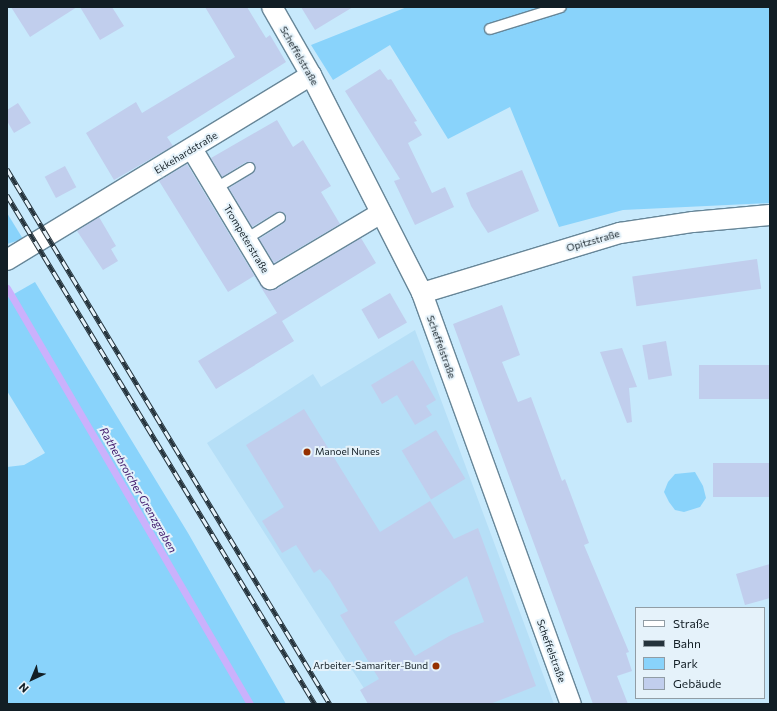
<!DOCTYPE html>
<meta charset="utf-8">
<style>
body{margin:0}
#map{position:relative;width:777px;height:711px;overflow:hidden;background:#c7e9fc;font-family:Commissioner,sans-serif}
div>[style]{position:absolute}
.built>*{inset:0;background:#b6dff7}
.green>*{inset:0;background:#89d3fb}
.stream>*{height:7px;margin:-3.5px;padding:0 3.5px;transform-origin:3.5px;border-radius:3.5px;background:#cbb1fc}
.building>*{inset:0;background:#c1ceed;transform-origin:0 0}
.roads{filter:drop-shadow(1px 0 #678698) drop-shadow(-1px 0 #678698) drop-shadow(0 1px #678698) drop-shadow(0 -1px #678698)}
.service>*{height:10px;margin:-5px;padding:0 5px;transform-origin:5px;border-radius:5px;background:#fff}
.minor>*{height:20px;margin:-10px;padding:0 10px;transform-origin:10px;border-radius:10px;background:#fff}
.rail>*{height:4.5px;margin-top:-2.25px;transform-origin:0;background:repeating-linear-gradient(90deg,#e5f2fa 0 9px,#25333c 0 18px);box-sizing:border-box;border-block:1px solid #25333c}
.dots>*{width:11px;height:11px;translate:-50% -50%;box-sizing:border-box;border:2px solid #e5f2fa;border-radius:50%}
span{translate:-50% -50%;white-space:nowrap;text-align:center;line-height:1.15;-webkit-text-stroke:4px #e5f2fa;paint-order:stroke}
.street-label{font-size:10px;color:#121e25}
.poi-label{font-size:10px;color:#121e25}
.left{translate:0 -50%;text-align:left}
.right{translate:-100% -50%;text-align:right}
.water-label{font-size:11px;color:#3f166b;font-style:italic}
.frame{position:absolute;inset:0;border:8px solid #121e25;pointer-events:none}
.legend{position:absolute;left:635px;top:607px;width:130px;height:92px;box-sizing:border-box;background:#e5f2fa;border:1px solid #919da5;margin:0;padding:5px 7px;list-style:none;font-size:12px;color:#121e25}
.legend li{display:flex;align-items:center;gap:8px;height:20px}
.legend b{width:20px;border:1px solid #919da5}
.north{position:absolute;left:12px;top:659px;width:40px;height:40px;-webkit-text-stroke:3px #e5f2fa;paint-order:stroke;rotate:224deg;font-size:11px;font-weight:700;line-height:16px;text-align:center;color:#121e25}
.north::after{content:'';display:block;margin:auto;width:14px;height:18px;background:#121e25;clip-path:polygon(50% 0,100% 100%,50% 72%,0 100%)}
</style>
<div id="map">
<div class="built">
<i style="clip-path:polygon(415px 330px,554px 704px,374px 704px,207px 443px,313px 374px,321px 387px)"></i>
</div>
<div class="green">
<i style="clip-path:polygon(407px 7px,770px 7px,770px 203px,623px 210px,559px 227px,510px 107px,448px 139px,390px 45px,333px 80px,311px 45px)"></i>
<i style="clip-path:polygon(7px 213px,23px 239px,7px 244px)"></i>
<i style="clip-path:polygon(35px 282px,188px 533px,286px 704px,7px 704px,7px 467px,24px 465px,45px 453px,7px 391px,7px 298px)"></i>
<i style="clip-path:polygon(695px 472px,703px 486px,706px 498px,700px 507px,684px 512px,675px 510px,669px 502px,664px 492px,668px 482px,675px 474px)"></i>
</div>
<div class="stream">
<i style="left:7px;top:288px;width:482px;rotate:59.7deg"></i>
</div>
<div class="building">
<i style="clip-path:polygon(11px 7px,77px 7px,30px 37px)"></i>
<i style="clip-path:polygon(80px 7px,112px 7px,124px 26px,100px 40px)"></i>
<i style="clip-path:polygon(205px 7px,247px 7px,266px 38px,270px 35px,286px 62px,167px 137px,173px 146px,114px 180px,86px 133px,136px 102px,142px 113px,235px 57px)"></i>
<i style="clip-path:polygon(301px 7px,353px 7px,315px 30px)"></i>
<i style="clip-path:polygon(380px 69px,388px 80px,391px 79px,417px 121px,414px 122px,422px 135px,408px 143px,432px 193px,445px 187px,454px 207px,415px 225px,394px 181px,400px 179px,345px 91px)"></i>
<i style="clip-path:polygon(18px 103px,31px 123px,14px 133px,7px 121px,7px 110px)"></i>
<i style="clip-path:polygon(277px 120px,293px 147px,303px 140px,331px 186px,321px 192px,340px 224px,274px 263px,259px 239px,284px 223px,286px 218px,286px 215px,283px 212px,277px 212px,252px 227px,229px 188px,253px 173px,255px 168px,255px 165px,252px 162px,246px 162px,222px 177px,211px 158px)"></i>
<i style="clip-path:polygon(187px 164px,260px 285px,265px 289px,271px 290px,276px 289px,361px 238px,376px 263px,282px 321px,294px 341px,216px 389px,198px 361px,277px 313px,254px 276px,228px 292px,159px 181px)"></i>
<i style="left:65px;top:166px;width:24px;height:23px;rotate:62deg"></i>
<i style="clip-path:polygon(522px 170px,539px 211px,488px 233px,471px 206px,466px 193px)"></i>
<i style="clip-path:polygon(99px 217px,116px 246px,111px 249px,118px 261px,103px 270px,77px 231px)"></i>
<i style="left:757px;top:259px;width:30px;height:126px;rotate:82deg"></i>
<i style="left:390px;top:293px;width:34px;height:33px;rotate:60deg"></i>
<i style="clip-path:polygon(502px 305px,520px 355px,502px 362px,518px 402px,531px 397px,562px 481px,565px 479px,589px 543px,584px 545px,629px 652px,626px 653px,632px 671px,617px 676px,628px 704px,593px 704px,453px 324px)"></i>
<i style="left:666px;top:341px;width:35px;height:24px;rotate:80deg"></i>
<i style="clip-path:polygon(622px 348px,637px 387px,629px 388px,632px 422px,627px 423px,600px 352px)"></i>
<i style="clip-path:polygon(413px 360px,436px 400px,426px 406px,432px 415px,415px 425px,397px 395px,382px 404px,371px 385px)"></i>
<i style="left:770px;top:365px;width:34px;height:71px;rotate:90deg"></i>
<i style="clip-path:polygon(evenodd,304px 409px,380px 532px,430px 501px,454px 539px,478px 528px,536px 686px,490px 704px,368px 704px,360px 690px,379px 679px,340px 615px,348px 611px,330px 581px,320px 569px,314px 573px,296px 545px,282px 553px,262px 521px,284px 507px,246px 445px,304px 409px,467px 576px,484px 622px,451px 635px,415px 656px,394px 622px,467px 576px)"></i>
<i style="left:436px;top:430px;width:57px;height:40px;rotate:59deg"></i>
<i style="left:770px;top:463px;width:34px;height:57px;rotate:90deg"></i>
<i style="clip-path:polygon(770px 564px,770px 598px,745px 605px,736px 574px)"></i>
</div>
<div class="roads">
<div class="service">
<i style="left:490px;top:29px;width:74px;rotate:-17.2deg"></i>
<i style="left:216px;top:188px;width:39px;rotate:-31deg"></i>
<i style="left:246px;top:239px;width:40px;rotate:-32deg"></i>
</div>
<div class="minor">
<i style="left:272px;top:7px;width:78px;rotate:60.2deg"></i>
<i style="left:311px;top:75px;width:245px;rotate:63deg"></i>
<i style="left:422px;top:293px;width:437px;rotate:70.1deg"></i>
<i style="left:192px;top:149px;width:152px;rotate:59deg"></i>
<i style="left:270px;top:279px;width:129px;rotate:-30.7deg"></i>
<i style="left:7px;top:260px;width:356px;rotate:-31.3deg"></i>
<i style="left:422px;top:293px;width:207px;rotate:-16.9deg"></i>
<i style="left:620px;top:233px;width:74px;rotate:-8.6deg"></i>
<i style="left:693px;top:222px;width:77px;rotate:-5.2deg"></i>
</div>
</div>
<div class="rail">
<i style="left:7px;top:169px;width:625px;rotate:58.88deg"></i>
<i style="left:7px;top:195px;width:595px;rotate:58.82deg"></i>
</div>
<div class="dots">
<i style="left:307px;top:452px;background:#953000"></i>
<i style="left:436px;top:666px;background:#953000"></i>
</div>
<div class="street-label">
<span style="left:299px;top:56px;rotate:60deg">Scheffelstraße</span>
<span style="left:186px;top:153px;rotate:-31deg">Ekkehardstraße</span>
<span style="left:246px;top:239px;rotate:59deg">Trompeterstraße</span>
<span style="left:593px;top:241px;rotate:-16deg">Opitzstraße</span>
<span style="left:441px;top:347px;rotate:70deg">Scheffelstraße</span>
<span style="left:551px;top:651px;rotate:70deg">Scheffelstraße</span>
</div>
<div class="poi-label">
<span class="left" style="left:315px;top:452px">Manoel Nunes</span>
<span class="right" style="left:428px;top:666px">Arbeiter-Samariter-Bund</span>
</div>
<div class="water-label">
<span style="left:138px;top:490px;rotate:60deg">Ratherbroicher Grenzgraben</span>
</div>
<div class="frame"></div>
<ul class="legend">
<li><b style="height:5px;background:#fff"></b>Straße</li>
<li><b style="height:5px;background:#25333c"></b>Bahn</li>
<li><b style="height:11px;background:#89d3fb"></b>Park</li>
<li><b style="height:11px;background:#c1ceed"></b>Gebäude</li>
</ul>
<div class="north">N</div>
</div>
